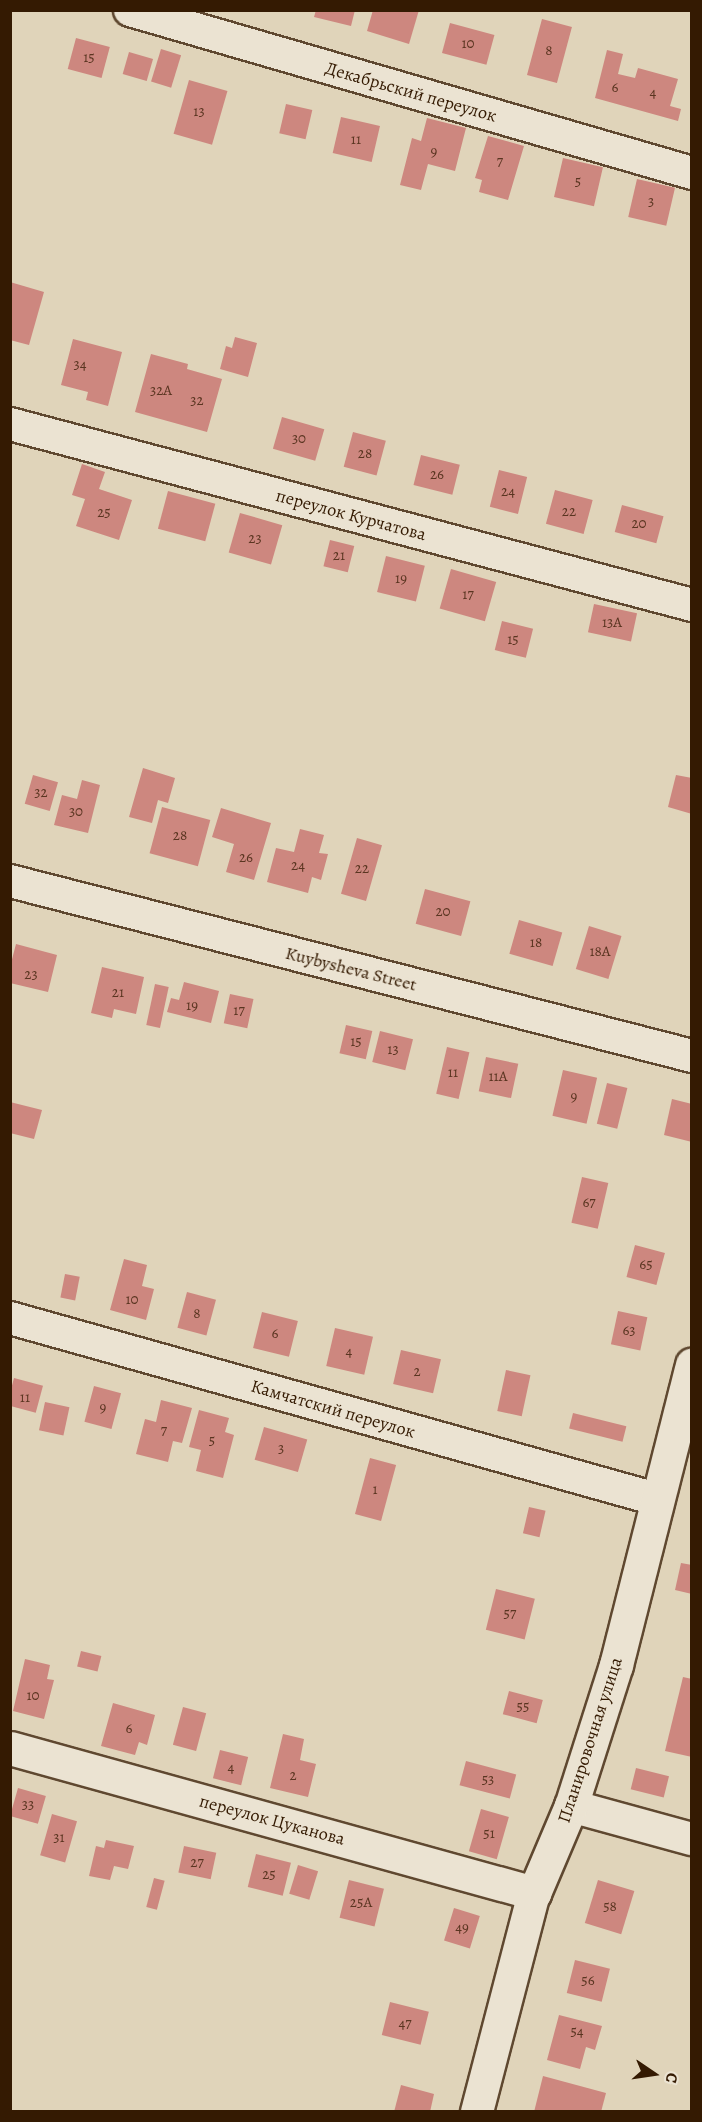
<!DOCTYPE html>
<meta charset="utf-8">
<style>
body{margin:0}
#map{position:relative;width:702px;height:2122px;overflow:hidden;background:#e0d4ba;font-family:Alegreya,serif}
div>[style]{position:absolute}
.building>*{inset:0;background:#cd877f;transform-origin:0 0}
.roads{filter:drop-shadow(2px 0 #5f4830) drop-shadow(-2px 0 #5f4830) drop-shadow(0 2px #5f4830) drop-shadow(0 -2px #5f4830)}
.minor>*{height:32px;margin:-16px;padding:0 16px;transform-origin:16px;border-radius:16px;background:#ebe3d2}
.secondary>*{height:33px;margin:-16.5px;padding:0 16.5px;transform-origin:16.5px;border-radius:16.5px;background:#ebe3d2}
span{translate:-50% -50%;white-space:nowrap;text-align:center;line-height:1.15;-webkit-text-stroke:5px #ebe3d2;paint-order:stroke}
.number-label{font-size:15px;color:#5a3521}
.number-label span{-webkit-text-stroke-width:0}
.street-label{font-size:18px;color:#341a02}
.frame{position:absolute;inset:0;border:12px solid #341a02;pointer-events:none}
.north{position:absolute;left:624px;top:2044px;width:60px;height:60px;-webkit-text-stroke:4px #ebe3d2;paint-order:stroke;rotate:103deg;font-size:16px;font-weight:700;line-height:24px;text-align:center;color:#341a02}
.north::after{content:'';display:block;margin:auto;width:21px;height:27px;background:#341a02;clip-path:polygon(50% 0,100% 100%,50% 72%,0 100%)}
</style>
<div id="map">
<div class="building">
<i style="clip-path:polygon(316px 10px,355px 10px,351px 26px,314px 17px)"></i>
<i style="clip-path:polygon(373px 10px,419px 10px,409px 44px,367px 31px)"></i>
<i style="left:542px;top:19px;width:31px;height:58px;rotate:15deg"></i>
<i style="left:450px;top:23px;width:46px;height:31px;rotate:15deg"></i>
<i style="left:76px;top:38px;width:35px;height:32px;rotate:15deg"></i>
<i style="left:161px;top:49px;width:21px;height:34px;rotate:17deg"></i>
<i style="clip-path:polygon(607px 50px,623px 54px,618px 74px,635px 78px,638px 68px,678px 79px,670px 106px,681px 109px,678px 121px,595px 98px)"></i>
<i style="left:129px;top:52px;width:25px;height:23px;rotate:16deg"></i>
<i style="left:189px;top:80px;width:40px;height:56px;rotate:16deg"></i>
<i style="left:286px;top:104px;width:27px;height:30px;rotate:13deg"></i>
<i style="left:341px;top:117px;width:40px;height:37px;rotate:13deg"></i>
<i style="clip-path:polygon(427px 118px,466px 128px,455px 171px,428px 164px,421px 190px,400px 185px,412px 138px,421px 141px)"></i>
<i style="clip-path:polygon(488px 136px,524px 146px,508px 200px,479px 192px,482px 180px,475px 178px)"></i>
<i style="left:563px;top:158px;width:41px;height:40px;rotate:13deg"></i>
<i style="left:637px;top:179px;width:39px;height:39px;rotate:13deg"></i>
<i style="clip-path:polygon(10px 282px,44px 292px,29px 345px,10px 340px)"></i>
<i style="clip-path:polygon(235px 337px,257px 343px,248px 377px,220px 369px,226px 346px,232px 348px)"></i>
<i style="clip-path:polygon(73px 339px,122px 352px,108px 406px,86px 400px,88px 392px,61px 385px)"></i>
<i style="clip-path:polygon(151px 354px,188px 364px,187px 369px,222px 379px,207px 432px,135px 412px)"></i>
<i style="left:282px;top:417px;width:44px;height:33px;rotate:16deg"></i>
<i style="left:353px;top:432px;width:34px;height:36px;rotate:15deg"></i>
<i style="left:421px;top:455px;width:40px;height:31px;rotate:14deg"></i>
<i style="clip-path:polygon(82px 464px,105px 472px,99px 489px,132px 500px,119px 540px,76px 526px,85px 499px,72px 495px)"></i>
<i style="left:499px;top:470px;width:29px;height:38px;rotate:14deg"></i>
<i style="left:555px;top:490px;width:39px;height:35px;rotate:15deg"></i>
<i style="left:168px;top:491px;width:49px;height:39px;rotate:15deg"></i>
<i style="left:622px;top:505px;width:43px;height:28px;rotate:15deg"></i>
<i style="left:240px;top:513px;width:44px;height:41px;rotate:16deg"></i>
<i style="left:330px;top:540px;width:25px;height:27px;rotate:14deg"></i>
<i style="left:386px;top:556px;width:40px;height:37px;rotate:14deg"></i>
<i style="left:451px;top:569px;width:47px;height:41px;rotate:16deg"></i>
<i style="left:594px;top:604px;width:44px;height:29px;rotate:12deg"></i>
<i style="left:502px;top:621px;width:32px;height:30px;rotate:14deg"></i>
<i style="clip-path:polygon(143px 768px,175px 778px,168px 803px,158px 800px,152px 823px,129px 817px)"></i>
<i style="left:33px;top:775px;width:26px;height:30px;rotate:16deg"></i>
<i style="clip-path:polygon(676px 775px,692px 778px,692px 814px,668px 807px)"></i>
<i style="clip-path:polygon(82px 780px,100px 785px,88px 833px,54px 825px,62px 795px,77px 799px)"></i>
<i style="left:162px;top:807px;width:50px;height:48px;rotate:15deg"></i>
<i style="clip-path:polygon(221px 808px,271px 823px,254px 880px,226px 872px,234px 844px,212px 837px)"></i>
<i style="clip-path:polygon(300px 829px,324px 835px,319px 853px,328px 854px,321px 880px,312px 877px,308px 893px,267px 882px,276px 848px,294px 852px)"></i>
<i style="left:357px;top:838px;width:26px;height:58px;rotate:16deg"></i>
<i style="left:425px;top:889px;width:47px;height:36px;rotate:15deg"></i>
<i style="left:519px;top:920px;width:45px;height:35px;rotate:16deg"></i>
<i style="left:589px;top:926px;width:34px;height:45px;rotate:17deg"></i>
<i style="clip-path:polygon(16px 944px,57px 955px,48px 992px,10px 983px,10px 967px)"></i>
<i style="clip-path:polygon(102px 967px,144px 977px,136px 1014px,114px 1009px,112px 1018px,91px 1013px)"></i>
<i style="clip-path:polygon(184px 982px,219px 991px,211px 1023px,167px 1012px,171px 998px,179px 1000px)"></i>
<i style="left:155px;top:984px;width:14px;height:42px;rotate:12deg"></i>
<i style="left:230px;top:994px;width:24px;height:30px;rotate:12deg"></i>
<i style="left:346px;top:1025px;width:27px;height:29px;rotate:13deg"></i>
<i style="left:380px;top:1031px;width:34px;height:32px;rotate:14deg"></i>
<i style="left:447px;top:1047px;width:23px;height:48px;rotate:13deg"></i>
<i style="left:486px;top:1057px;width:33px;height:35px;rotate:12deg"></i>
<i style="left:563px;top:1070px;width:35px;height:47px;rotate:13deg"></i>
<i style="left:607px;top:1083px;width:21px;height:42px;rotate:14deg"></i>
<i style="clip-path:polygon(672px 1099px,692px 1104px,692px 1142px,664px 1135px)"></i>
<i style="clip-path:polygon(10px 1102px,42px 1110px,34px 1139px,10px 1133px)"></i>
<i style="left:582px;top:1177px;width:27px;height:47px;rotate:13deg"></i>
<i style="left:635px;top:1245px;width:31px;height:33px;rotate:15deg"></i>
<i style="clip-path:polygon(124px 1259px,147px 1265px,142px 1286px,154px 1289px,146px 1320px,110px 1310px)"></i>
<i style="left:65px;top:1274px;width:15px;height:24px;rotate:11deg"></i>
<i style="left:187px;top:1292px;width:30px;height:37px;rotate:15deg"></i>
<i style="left:618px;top:1311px;width:30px;height:34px;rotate:12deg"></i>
<i style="left:262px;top:1312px;width:37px;height:37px;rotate:14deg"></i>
<i style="left:335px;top:1328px;width:39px;height:39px;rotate:13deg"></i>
<i style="left:401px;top:1350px;width:41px;height:35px;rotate:13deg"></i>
<i style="left:506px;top:1370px;width:25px;height:42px;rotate:12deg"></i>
<i style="left:14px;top:1378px;width:30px;height:28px;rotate:15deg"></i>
<i style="left:94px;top:1386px;width:28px;height:37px;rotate:15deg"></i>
<i style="clip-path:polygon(161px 1400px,192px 1408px,182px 1443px,173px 1441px,168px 1462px,136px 1454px,145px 1419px,156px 1422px)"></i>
<i style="left:45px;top:1402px;width:25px;height:29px;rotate:12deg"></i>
<i style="clip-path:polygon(199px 1410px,229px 1418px,225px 1432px,234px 1435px,223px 1478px,196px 1471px,201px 1450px,189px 1447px)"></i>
<i style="left:573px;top:1413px;width:55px;height:16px;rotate:14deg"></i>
<i style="left:264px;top:1427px;width:45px;height:34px;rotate:16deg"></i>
<i style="left:370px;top:1458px;width:27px;height:58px;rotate:15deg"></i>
<i style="left:529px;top:1507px;width:17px;height:27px;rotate:13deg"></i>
<i style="clip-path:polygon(681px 1563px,692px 1565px,692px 1594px,675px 1590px)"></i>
<i style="left:496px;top:1589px;width:40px;height:42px;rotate:14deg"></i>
<i style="left:81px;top:1651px;width:21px;height:16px;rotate:14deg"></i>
<i style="clip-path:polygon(25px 1659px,50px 1665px,47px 1679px,54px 1680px,44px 1719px,13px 1711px)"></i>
<i style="clip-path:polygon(683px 1677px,692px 1679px,692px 1757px,665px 1751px)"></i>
<i style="left:509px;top:1691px;width:35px;height:24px;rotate:15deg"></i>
<i style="clip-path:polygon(113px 1703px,155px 1715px,147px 1745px,139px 1742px,135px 1755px,101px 1746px)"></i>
<i style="left:183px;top:1707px;width:24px;height:39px;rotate:15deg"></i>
<i style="clip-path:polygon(283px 1734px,304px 1739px,300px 1760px,316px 1764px,308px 1797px,270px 1788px)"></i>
<i style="left:220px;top:1750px;width:29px;height:29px;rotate:14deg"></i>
<i style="left:466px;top:1761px;width:52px;height:25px;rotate:15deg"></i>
<i style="left:636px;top:1768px;width:34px;height:22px;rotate:14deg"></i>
<i style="left:18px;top:1788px;width:29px;height:29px;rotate:16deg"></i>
<i style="left:481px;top:1809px;width:29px;height:44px;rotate:16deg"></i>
<i style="left:52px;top:1814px;width:26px;height:43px;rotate:16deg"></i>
<i style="clip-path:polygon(106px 1840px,134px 1846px,128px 1869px,114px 1866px,110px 1880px,89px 1876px,96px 1846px,104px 1848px)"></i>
<i style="left:184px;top:1846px;width:33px;height:27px;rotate:12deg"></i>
<i style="left:256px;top:1854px;width:36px;height:34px;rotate:14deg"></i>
<i style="left:298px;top:1865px;width:21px;height:30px;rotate:17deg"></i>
<i style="left:154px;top:1878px;width:11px;height:30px;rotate:15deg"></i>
<i style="left:349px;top:1880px;width:36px;height:39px;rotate:14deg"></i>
<i style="left:598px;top:1880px;width:38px;height:45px;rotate:17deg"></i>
<i style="left:454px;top:1908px;width:27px;height:34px;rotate:17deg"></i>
<i style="left:575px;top:1960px;width:36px;height:34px;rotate:14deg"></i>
<i style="left:390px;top:2002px;width:40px;height:34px;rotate:14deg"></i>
<i style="clip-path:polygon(559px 2015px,602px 2026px,595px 2050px,586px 2047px,580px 2069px,547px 2060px)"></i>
<i style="clip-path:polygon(543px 2076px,606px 2093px,601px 2112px,534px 2112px)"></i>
<i style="clip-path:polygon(401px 2085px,434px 2094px,430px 2112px,394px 2112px)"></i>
</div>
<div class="roads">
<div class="minor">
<i style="left:130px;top:10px;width:585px;rotate:16.17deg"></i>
<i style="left:10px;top:424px;width:706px;rotate:14.86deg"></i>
<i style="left:10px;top:881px;width:704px;rotate:14.39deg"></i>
<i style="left:10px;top:1318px;width:671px;rotate:15.65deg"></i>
<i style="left:571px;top:1806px;width:125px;rotate:15.3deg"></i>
<i style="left:477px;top:2112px;width:226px;rotate:-75.4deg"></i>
</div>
<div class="secondary">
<i style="left:10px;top:1748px;width:544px;rotate:15.47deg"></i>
<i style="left:534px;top:1893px;width:95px;rotate:-67deg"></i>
<i style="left:571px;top:1806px;width:148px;rotate:-72.3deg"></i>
<i style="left:616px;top:1665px;width:310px;rotate:-75.8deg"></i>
</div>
</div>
<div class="number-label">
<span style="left:468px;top:44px">10</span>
<span style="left:549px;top:51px">8</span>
<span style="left:89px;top:58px">15</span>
<span style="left:615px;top:88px">6</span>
<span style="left:653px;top:93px">4</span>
<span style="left:199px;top:112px">13</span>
<span style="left:356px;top:140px">11</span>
<span style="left:434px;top:152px">9</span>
<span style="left:500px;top:162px">7</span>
<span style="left:578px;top:182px">5</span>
<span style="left:651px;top:202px">3</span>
<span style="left:80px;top:365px">34</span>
<span style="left:161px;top:391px">32А</span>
<span style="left:197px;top:401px">32</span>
<span style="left:299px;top:439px">30</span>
<span style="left:365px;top:454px">28</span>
<span style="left:437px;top:475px">26</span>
<span style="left:508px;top:492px">24</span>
<span style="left:569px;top:512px">22</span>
<span style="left:104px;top:513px">25</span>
<span style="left:639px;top:524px">20</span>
<span style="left:255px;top:539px">23</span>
<span style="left:339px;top:556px">21</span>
<span style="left:401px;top:579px">19</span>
<span style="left:468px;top:595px">17</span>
<span style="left:612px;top:623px">13А</span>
<span style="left:513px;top:640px">15</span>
<span style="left:41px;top:793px">32</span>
<span style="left:76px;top:812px">30</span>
<span style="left:180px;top:836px">28</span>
<span style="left:246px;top:858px">26</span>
<span style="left:298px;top:866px">24</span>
<span style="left:362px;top:869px">22</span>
<span style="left:443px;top:912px">20</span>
<span style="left:536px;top:943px">18</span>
<span style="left:600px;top:952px">18А</span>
<span style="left:31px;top:975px">23</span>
<span style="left:118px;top:993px">21</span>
<span style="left:192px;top:1006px">19</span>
<span style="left:239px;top:1011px">17</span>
<span style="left:356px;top:1042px">15</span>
<span style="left:393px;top:1050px">13</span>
<span style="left:453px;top:1073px">11</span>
<span style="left:498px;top:1077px">11А</span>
<span style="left:574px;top:1097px">9</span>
<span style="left:589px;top:1203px">67</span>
<span style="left:646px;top:1265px">65</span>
<span style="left:132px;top:1300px">10</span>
<span style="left:197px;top:1314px">8</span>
<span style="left:629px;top:1331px">63</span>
<span style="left:275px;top:1334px">6</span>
<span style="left:349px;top:1352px">4</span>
<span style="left:417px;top:1372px">2</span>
<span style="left:25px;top:1398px">11</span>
<span style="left:103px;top:1408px">9</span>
<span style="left:164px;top:1431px">7</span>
<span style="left:212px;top:1441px">5</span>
<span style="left:281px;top:1449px">3</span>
<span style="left:375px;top:1490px">1</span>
<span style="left:510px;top:1614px">57</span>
<span style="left:33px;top:1696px">10</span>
<span style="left:523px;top:1707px">55</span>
<span style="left:129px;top:1729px">6</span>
<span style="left:231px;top:1768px">4</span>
<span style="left:293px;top:1776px">2</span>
<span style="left:488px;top:1780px">53</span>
<span style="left:28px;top:1805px">33</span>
<span style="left:489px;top:1834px">51</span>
<span style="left:59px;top:1838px">31</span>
<span style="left:197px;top:1863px">27</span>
<span style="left:269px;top:1875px">25</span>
<span style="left:361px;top:1903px">25А</span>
<span style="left:610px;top:1907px">58</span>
<span style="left:462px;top:1928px">49</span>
<span style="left:588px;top:1981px">56</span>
<span style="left:405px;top:2024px">47</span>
<span style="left:577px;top:2032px">54</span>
</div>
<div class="street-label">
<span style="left:411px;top:92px;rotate:16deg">Декабрьский переулок</span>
<span style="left:351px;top:515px;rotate:15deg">переулок Курчатова</span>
<span style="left:351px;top:969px;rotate:14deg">Kuybysheva Street</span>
<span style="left:333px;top:1409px;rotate:16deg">Камчатский переулок</span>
<span style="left:590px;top:1740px;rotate:-72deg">Планировочная улица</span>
<span style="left:272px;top:1820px;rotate:15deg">переулок Цуканова</span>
</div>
<div class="frame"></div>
<div class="north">С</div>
</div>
